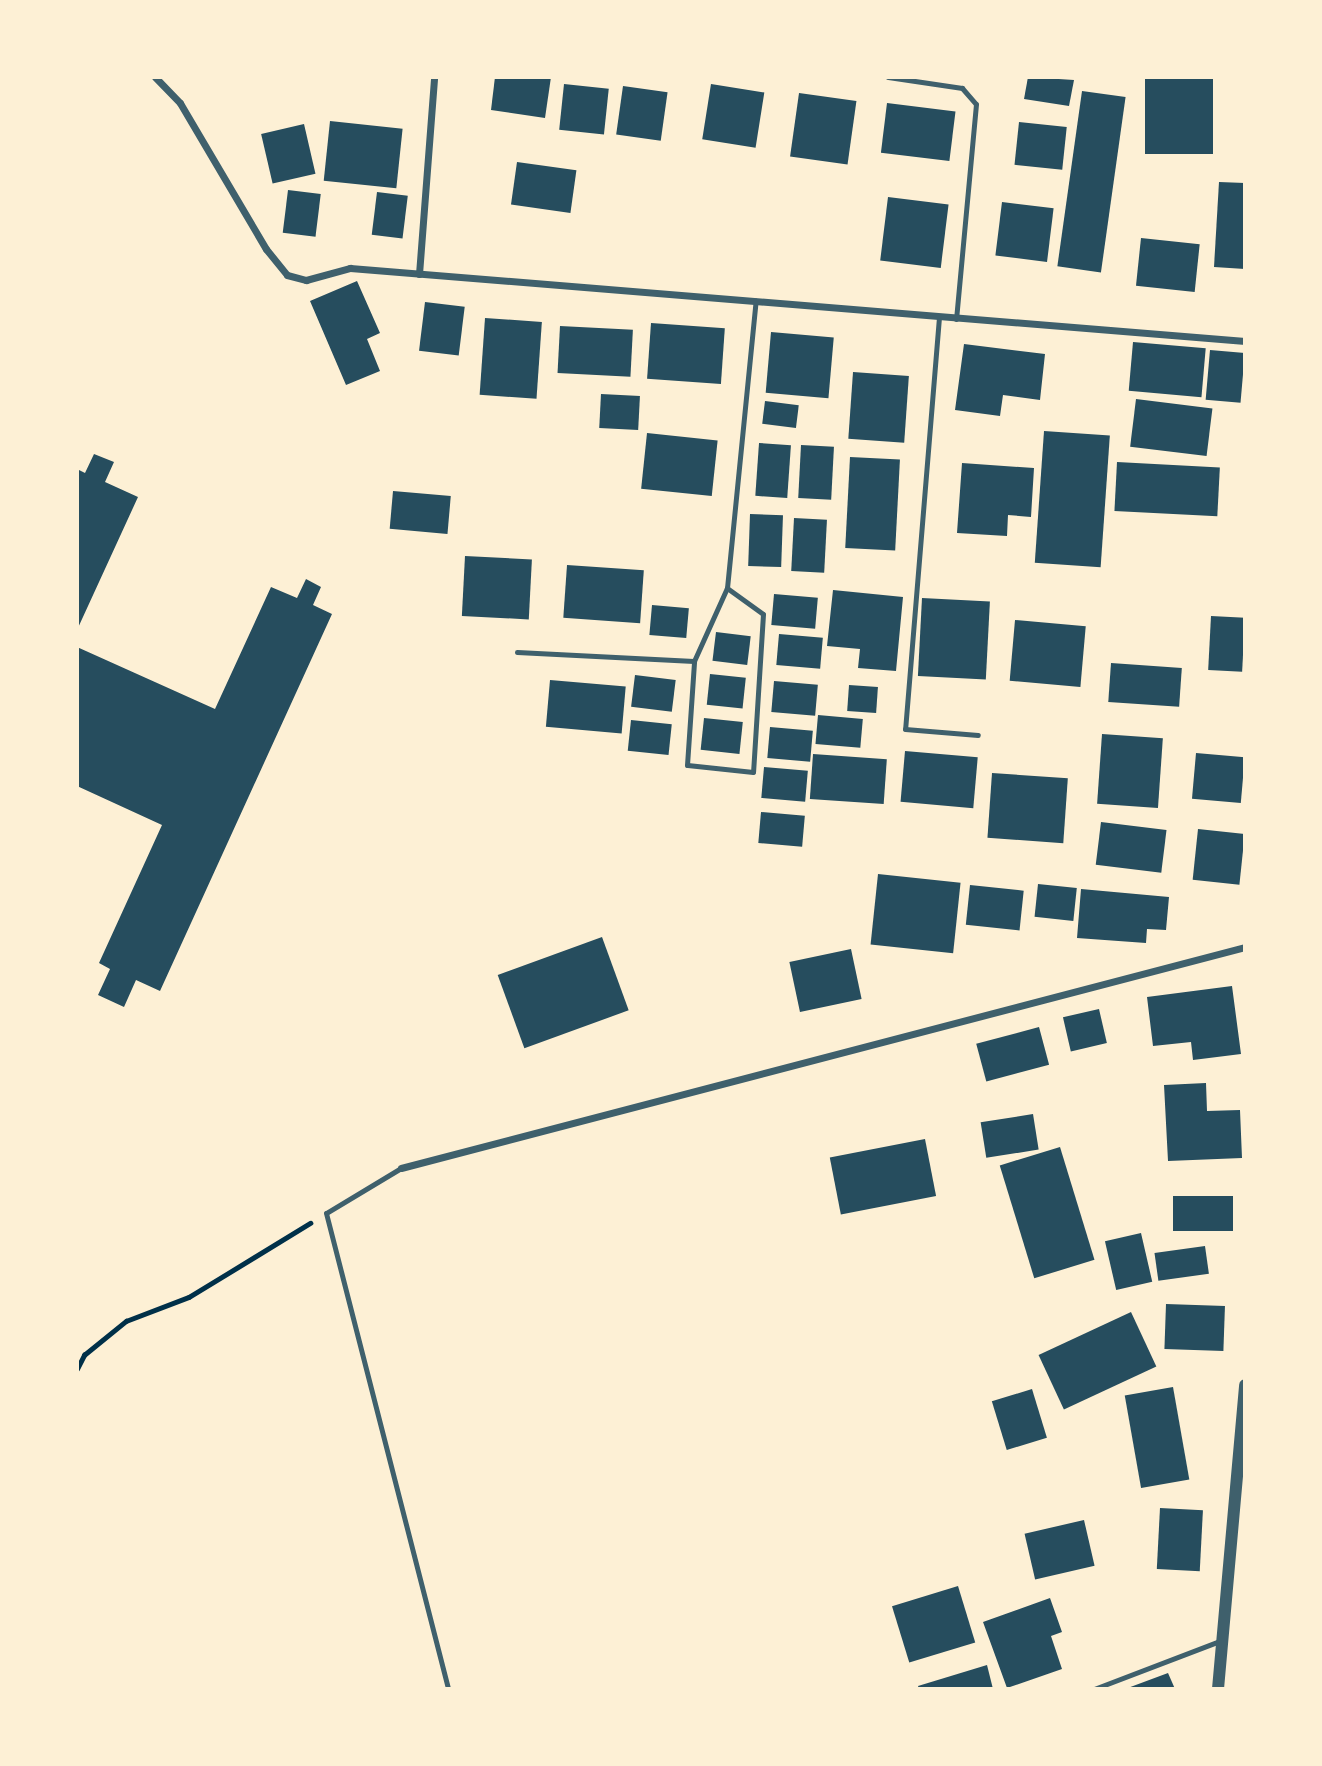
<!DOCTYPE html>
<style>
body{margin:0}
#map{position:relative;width:1322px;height:1766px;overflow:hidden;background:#fdf0d5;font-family:Overpass,sans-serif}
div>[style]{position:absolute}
.building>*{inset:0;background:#264d5e;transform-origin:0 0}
.path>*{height:4.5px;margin:-2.25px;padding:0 2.25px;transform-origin:2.25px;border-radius:2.25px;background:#003049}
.service>*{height:5px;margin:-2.5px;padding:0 2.5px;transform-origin:2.5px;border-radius:2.5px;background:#3f606c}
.minor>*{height:7px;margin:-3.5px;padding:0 3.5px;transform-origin:3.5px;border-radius:3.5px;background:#3f606c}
.tertiary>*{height:12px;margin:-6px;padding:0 6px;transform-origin:6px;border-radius:6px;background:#3f606c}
span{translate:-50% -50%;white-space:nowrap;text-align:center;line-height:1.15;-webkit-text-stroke:5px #fdf0d5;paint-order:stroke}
.frame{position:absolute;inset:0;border:79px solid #fdf0d5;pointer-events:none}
</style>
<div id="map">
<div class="building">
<i style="clip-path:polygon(495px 77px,551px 77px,545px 118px,491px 110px)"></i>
<i style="clip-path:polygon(1028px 77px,1074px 80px,1069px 106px,1024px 99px)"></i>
<i style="left:1145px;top:77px;width:68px;height:77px"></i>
<i style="left:564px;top:84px;width:45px;height:46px;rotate:6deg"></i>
<i style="left:711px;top:84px;width:54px;height:56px;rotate:9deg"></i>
<i style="left:623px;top:86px;width:45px;height:49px;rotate:8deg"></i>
<i style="left:1082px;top:91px;width:44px;height:177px;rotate:8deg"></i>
<i style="left:799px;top:93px;width:58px;height:64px;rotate:8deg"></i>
<i style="left:887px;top:103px;width:69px;height:50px;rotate:7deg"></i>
<i style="left:330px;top:121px;width:73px;height:60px;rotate:6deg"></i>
<i style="left:1019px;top:122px;width:48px;height:43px;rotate:6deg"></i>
<i style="left:304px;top:124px;width:51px;height:44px;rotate:77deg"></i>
<i style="left:517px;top:162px;width:60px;height:43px;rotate:8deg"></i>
<i style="clip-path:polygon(1219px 182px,1245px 183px,1245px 269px,1214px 267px)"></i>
<i style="left:288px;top:190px;width:33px;height:43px;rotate:7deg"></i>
<i style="left:377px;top:192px;width:31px;height:43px;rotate:7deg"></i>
<i style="left:888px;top:197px;width:61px;height:64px;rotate:7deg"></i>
<i style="left:1002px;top:202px;width:52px;height:54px;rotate:7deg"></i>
<i style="left:1141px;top:238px;width:59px;height:48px;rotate:6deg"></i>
<i style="clip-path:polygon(357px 281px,380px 333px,367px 339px,380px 371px,346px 385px,310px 301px)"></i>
<i style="left:425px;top:302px;width:40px;height:49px;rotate:7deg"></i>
<i style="left:485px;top:318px;width:57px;height:77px;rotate:4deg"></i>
<i style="left:651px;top:323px;width:74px;height:56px;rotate:4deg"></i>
<i style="left:560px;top:326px;width:73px;height:47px;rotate:3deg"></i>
<i style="left:771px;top:332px;width:63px;height:61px;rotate:5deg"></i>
<i style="left:1133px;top:342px;width:73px;height:49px;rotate:5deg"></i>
<i style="clip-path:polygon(964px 344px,1045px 354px,1040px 400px,1003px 395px,1000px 416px,955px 410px)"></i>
<i style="left:1210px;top:350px;width:35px;height:50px;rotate:5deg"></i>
<i style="left:853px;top:372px;width:56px;height:67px;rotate:4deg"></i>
<i style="left:601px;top:394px;width:39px;height:34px;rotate:3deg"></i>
<i style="left:1136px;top:399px;width:77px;height:48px;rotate:7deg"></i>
<i style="left:765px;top:401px;width:34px;height:23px;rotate:7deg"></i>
<i style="left:1044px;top:431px;width:66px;height:132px;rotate:4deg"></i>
<i style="left:647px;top:433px;width:71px;height:56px;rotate:6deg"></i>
<i style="left:759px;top:443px;width:32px;height:53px;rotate:4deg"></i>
<i style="left:801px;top:445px;width:33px;height:53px;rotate:3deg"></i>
<i style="clip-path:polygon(94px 454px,114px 462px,105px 482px,138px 497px,77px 630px,77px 469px,85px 473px)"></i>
<i style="left:850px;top:457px;width:50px;height:91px;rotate:3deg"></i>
<i style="left:1117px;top:462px;width:103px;height:49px;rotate:3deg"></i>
<i style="clip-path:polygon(962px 463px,1034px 468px,1031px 517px,1008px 515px,1007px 536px,957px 533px)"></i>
<i style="left:393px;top:491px;width:58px;height:38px;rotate:5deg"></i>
<i style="left:750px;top:514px;width:33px;height:52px;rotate:2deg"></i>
<i style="left:794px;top:518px;width:33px;height:53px;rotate:3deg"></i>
<i style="left:465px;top:556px;width:67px;height:60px;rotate:3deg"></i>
<i style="left:567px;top:565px;width:77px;height:53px;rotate:4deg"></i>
<i style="clip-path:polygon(306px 579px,321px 587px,313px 605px,332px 614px,160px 991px,136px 980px,124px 1007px,98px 995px,110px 969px,99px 963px,162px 825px,77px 786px,77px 647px,215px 709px,271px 587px,297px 598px)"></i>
<i style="clip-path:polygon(833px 590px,903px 597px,896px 671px,858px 668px,860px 649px,827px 646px)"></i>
<i style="left:774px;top:594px;width:44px;height:31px;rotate:5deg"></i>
<i style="left:922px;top:598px;width:68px;height:78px;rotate:3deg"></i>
<i style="left:652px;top:605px;width:37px;height:30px;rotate:5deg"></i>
<i style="left:1211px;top:616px;width:34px;height:54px;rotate:3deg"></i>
<i style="left:1015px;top:620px;width:71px;height:61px;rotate:5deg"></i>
<i style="left:716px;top:632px;width:35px;height:29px;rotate:7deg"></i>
<i style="left:779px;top:634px;width:44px;height:31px;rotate:5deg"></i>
<i style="left:1111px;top:663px;width:71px;height:39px;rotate:4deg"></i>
<i style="left:710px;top:674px;width:36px;height:31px;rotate:6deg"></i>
<i style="left:635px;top:675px;width:41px;height:32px;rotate:7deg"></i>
<i style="left:550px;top:680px;width:76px;height:47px;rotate:5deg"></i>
<i style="left:774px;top:681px;width:44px;height:31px;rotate:5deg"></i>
<i style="left:849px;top:685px;width:29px;height:26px;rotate:4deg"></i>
<i style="left:818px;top:715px;width:45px;height:29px;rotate:5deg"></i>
<i style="left:704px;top:718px;width:39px;height:32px;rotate:6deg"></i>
<i style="left:631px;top:720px;width:41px;height:31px;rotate:6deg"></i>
<i style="left:770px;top:727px;width:43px;height:31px;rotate:5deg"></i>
<i style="left:1102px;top:734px;width:61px;height:70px;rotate:4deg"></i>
<i style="left:905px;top:751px;width:73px;height:51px;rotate:5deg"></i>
<i style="left:1196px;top:753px;width:49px;height:46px;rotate:5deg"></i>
<i style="left:813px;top:754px;width:74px;height:45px;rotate:4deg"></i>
<i style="left:764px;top:767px;width:44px;height:31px;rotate:5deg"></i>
<i style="left:992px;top:773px;width:76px;height:65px;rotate:4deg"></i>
<i style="left:761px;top:812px;width:44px;height:31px;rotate:5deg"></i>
<i style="left:1101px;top:822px;width:66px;height:43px;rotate:7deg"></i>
<i style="left:1198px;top:829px;width:47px;height:51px;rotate:6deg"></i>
<i style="left:878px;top:874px;width:83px;height:71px;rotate:6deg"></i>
<i style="left:1038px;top:884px;width:39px;height:33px;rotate:6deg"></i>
<i style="left:970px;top:885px;width:54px;height:40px;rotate:6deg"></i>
<i style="clip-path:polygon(1081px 889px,1169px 897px,1166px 930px,1147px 929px,1146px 943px,1077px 938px)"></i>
<i style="left:602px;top:937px;width:78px;height:111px;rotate:70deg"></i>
<i style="left:851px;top:949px;width:51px;height:63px;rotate:78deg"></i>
<i style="clip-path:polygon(1232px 986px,1241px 1054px,1193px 1060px,1191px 1042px,1153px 1046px,1147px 997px)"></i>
<i style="left:1099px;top:1009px;width:35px;height:37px;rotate:77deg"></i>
<i style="left:1039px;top:1027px;width:39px;height:65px;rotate:75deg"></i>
<i style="clip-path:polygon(1206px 1083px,1207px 1111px,1240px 1110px,1242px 1158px,1168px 1161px,1164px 1085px)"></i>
<i style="left:1033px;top:1114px;width:36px;height:53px;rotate:81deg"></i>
<i style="left:925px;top:1139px;width:58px;height:97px;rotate:79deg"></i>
<i style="left:1060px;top:1147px;width:118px;height:63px;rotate:73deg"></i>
<i style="left:1173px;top:1196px;width:60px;height:35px"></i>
<i style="left:1141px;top:1233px;width:50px;height:37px;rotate:77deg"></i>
<i style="left:1205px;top:1246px;width:28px;height:51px;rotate:82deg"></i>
<i style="left:1166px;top:1304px;width:59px;height:45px;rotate:2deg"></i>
<i style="left:1131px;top:1312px;width:60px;height:102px;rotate:65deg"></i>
<i style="left:1173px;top:1387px;width:94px;height:49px;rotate:80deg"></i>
<i style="left:1032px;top:1389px;width:51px;height:42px;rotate:73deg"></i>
<i style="left:1160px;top:1508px;width:43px;height:61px;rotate:3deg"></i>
<i style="left:1084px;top:1520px;width:47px;height:61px;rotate:77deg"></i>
<i style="left:958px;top:1586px;width:59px;height:69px;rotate:73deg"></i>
<i style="clip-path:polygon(1050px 1598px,1062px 1632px,1051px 1636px,1062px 1669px,1007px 1688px,983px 1622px)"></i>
<i style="clip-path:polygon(987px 1665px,993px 1689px,919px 1689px,918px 1686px)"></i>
<i style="clip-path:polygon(1168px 1673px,1175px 1689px,1125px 1689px)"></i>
</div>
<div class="path">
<i style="left:77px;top:1369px;width:16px;rotate:-63deg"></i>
<i style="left:84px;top:1355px;width:54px;rotate:-39deg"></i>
<i style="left:126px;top:1321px;width:67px;rotate:-20.9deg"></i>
<i style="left:189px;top:1297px;width:142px;rotate:-31.4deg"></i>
</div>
<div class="service">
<i style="left:888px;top:77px;width:75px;rotate:8.5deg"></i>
<i style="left:962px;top:88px;width:21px;rotate:49deg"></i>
<i style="left:976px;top:104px;width:216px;rotate:95.3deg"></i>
<i style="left:939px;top:317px;width:413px;rotate:94.7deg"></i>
<i style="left:905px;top:729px;width:73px;rotate:4.7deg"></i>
<i style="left:727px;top:588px;width:44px;rotate:35.8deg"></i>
<i style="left:763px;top:614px;width:158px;rotate:93.6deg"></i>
<i style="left:753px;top:772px;width:66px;rotate:-173.9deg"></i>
<i style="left:687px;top:765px;width:104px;rotate:-86.1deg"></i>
<i style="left:694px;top:661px;width:80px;rotate:-65.7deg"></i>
<i style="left:727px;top:588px;width:289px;rotate:-84.3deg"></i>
<i style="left:517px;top:652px;width:177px;rotate:2.9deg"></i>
<i style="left:401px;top:1168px;width:87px;rotate:149deg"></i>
<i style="left:326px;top:1213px;width:491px;rotate:75.6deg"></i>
<i style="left:1094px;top:1689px;width:137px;rotate:-20.9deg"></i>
</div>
<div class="minor">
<i style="left:155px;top:77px;width:36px;rotate:46deg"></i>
<i style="left:180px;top:103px;width:169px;rotate:59.5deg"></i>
<i style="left:266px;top:249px;width:33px;rotate:51deg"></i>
<i style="left:287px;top:275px;width:20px;rotate:15deg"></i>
<i style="left:306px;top:280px;width:46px;rotate:-15.3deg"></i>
<i style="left:350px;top:268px;width:898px;rotate:4.66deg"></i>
<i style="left:419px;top:274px;width:198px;rotate:-85.6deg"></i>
<i style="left:401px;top:1168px;width:872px;rotate:-14.67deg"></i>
</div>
<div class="tertiary">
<i style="left:1218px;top:1689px;width:305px;rotate:-84.9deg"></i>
</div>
<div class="frame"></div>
</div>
